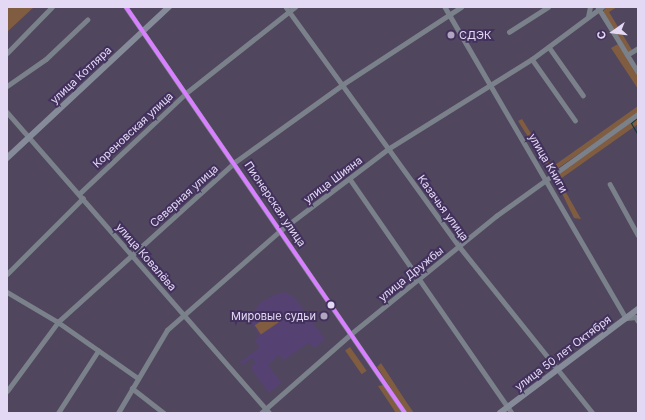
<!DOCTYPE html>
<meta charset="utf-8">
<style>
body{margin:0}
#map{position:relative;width:645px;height:420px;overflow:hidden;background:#50465e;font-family:Inter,sans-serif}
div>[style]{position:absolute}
.built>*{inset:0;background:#554272}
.green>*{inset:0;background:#805c40;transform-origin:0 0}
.stream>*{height:1px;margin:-0.5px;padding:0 0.5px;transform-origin:0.5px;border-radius:0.5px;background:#083834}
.minor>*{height:4.5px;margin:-2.25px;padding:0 2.25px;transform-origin:2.25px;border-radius:2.25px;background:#7a818a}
.major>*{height:5.5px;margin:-2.75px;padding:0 2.75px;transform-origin:2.75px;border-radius:2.75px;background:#858b99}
.bus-1>*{height:4px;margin:-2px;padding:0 2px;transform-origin:2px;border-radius:2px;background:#d880ff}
.dots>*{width:11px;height:11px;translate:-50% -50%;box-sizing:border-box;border:2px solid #43315d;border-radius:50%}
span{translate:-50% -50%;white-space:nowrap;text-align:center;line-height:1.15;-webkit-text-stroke:4px #43315d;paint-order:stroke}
.poi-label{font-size:11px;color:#e3d9f4}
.left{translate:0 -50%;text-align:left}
.right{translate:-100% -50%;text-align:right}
.street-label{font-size:11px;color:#e3d9f4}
.frame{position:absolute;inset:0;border:8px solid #e3d9f4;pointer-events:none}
.north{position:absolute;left:593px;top:12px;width:40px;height:40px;-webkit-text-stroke:3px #43315d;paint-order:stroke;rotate:256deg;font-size:11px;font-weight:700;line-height:16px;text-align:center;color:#e3d9f4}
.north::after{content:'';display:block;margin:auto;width:14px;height:18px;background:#e3d9f4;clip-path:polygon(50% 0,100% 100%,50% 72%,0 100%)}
</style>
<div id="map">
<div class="built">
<i style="clip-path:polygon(286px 292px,295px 298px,325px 339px,315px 348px,308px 343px,284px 360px,279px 355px,268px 365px,282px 383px,269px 393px,250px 367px,256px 363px,252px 358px,242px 365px,240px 362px,260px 347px,255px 341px,259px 335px,248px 318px,261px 302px,276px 294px)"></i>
</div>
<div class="green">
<i style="clip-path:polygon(7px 7px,34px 7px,7px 32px)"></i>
<i style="clip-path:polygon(606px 7px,617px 7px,609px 12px,632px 50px,628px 52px,603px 12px)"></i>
<i style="clip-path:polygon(618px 44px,638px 74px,638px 89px,611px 48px)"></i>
<i style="clip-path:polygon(638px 106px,638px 113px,551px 173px,518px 121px,522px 119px,552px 167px)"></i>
<i style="clip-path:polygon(638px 116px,638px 124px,559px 180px,581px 219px,574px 218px,554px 177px)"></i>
<i style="left:273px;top:313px;width:11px;height:22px;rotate:56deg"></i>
<i style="left:350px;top:347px;width:29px;height:6px;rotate:55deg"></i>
<i style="clip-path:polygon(381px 363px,407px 403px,414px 413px,407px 413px,377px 367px)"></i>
<i style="clip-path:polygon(384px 385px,402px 413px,396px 413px,378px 386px)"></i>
</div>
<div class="stream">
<i style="left:638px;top:117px;width:9px;rotate:139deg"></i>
<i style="left:631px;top:123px;width:14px;rotate:60deg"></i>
</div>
<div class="minor">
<i style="left:126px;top:7px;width:493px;rotate:55.5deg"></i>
<i style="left:286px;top:7px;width:295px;rotate:54.1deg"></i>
<i style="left:459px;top:246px;width:214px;rotate:51.3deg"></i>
<i style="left:445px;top:7px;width:360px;rotate:59.8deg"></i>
<i style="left:626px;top:318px;width:10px;rotate:-6deg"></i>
<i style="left:636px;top:317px;width:4px;rotate:63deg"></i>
<i style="left:598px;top:7px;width:76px;rotate:58.4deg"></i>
<i style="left:588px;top:17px;width:10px;rotate:-79deg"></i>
<i style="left:509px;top:32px;width:46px;rotate:-32.7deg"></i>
<i style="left:549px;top:47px;width:59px;rotate:54.7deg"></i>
<i style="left:7px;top:53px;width:64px;rotate:-45.6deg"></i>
<i style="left:627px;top:55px;width:13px;rotate:-32deg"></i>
<i style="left:532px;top:59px;width:75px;rotate:54.8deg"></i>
<i style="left:7px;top:86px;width:47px;rotate:-34.7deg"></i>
<i style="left:46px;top:59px;width:57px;rotate:-43.6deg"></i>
<i style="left:7px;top:112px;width:400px;rotate:48.9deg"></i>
<i style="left:350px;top:179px;width:285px;rotate:55.3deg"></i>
<i style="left:610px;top:184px;width:58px;rotate:61.2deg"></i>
<i style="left:79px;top:194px;width:147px;rotate:-43.3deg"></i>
<i style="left:186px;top:93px;width:139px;rotate:-38.3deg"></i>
<i style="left:7px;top:274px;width:107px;rotate:-45deg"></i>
<i style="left:7px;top:292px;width:59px;rotate:30.5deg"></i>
<i style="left:58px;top:322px;width:98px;rotate:35deg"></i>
<i style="left:132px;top:388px;width:41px;rotate:38deg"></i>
<i style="left:7px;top:391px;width:86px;rotate:-53.5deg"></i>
<i style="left:58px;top:322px;width:239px;rotate:-42.1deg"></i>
<i style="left:235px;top:162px;width:132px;rotate:-35.7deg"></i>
<i style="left:342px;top:85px;width:142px;rotate:-33.2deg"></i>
<i style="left:58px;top:413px;width:74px;rotate:-57.2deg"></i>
<i style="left:118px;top:413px;width:96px;rotate:-59.4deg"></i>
<i style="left:167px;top:330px;width:152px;rotate:-41.3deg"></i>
<i style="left:281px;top:230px;width:134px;rotate:-37.1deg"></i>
<i style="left:388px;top:149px;width:170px;rotate:-32deg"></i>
<i style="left:532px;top:59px;width:87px;rotate:-36.6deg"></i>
<i style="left:261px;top:413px;width:121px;rotate:-41.3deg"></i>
<i style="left:352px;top:333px;width:186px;rotate:-39.1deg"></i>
<i style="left:496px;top:216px;width:175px;rotate:-35.7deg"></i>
</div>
<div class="major">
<i style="left:7px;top:158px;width:221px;rotate:-43deg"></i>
<i style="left:500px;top:413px;width:173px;rotate:-37deg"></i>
</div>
<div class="bus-1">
<i style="left:126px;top:7px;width:493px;rotate:55.5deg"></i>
</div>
<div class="dots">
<i style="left:451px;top:35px;background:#b0a6c0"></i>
<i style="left:331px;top:305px;background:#e3d9f4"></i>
<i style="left:324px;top:316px;background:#b0a6c0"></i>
</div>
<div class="poi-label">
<span class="left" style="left:459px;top:35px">СДЭК</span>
<span class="right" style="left:316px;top:316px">Мировые судьи</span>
</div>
<div class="street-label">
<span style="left:81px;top:75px;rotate:-43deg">улица Котляра</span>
<span style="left:133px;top:130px;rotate:-43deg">Кореновская улица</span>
<span style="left:548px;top:163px;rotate:60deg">улица Книги</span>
<span style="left:333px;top:180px;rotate:-37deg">улица Шияна</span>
<span style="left:184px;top:196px;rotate:-42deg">Северная улица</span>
<span style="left:275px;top:204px;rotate:56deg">Пионерская улица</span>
<span style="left:443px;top:208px;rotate:54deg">Казачья улица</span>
<span style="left:146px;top:257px;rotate:49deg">улица Ковалёва</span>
<span style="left:411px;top:274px;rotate:-39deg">улица Дружбы</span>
<span style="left:563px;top:353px;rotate:-37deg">улица 50 лет Октября</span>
</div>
<div class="frame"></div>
<div class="north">С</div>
</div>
